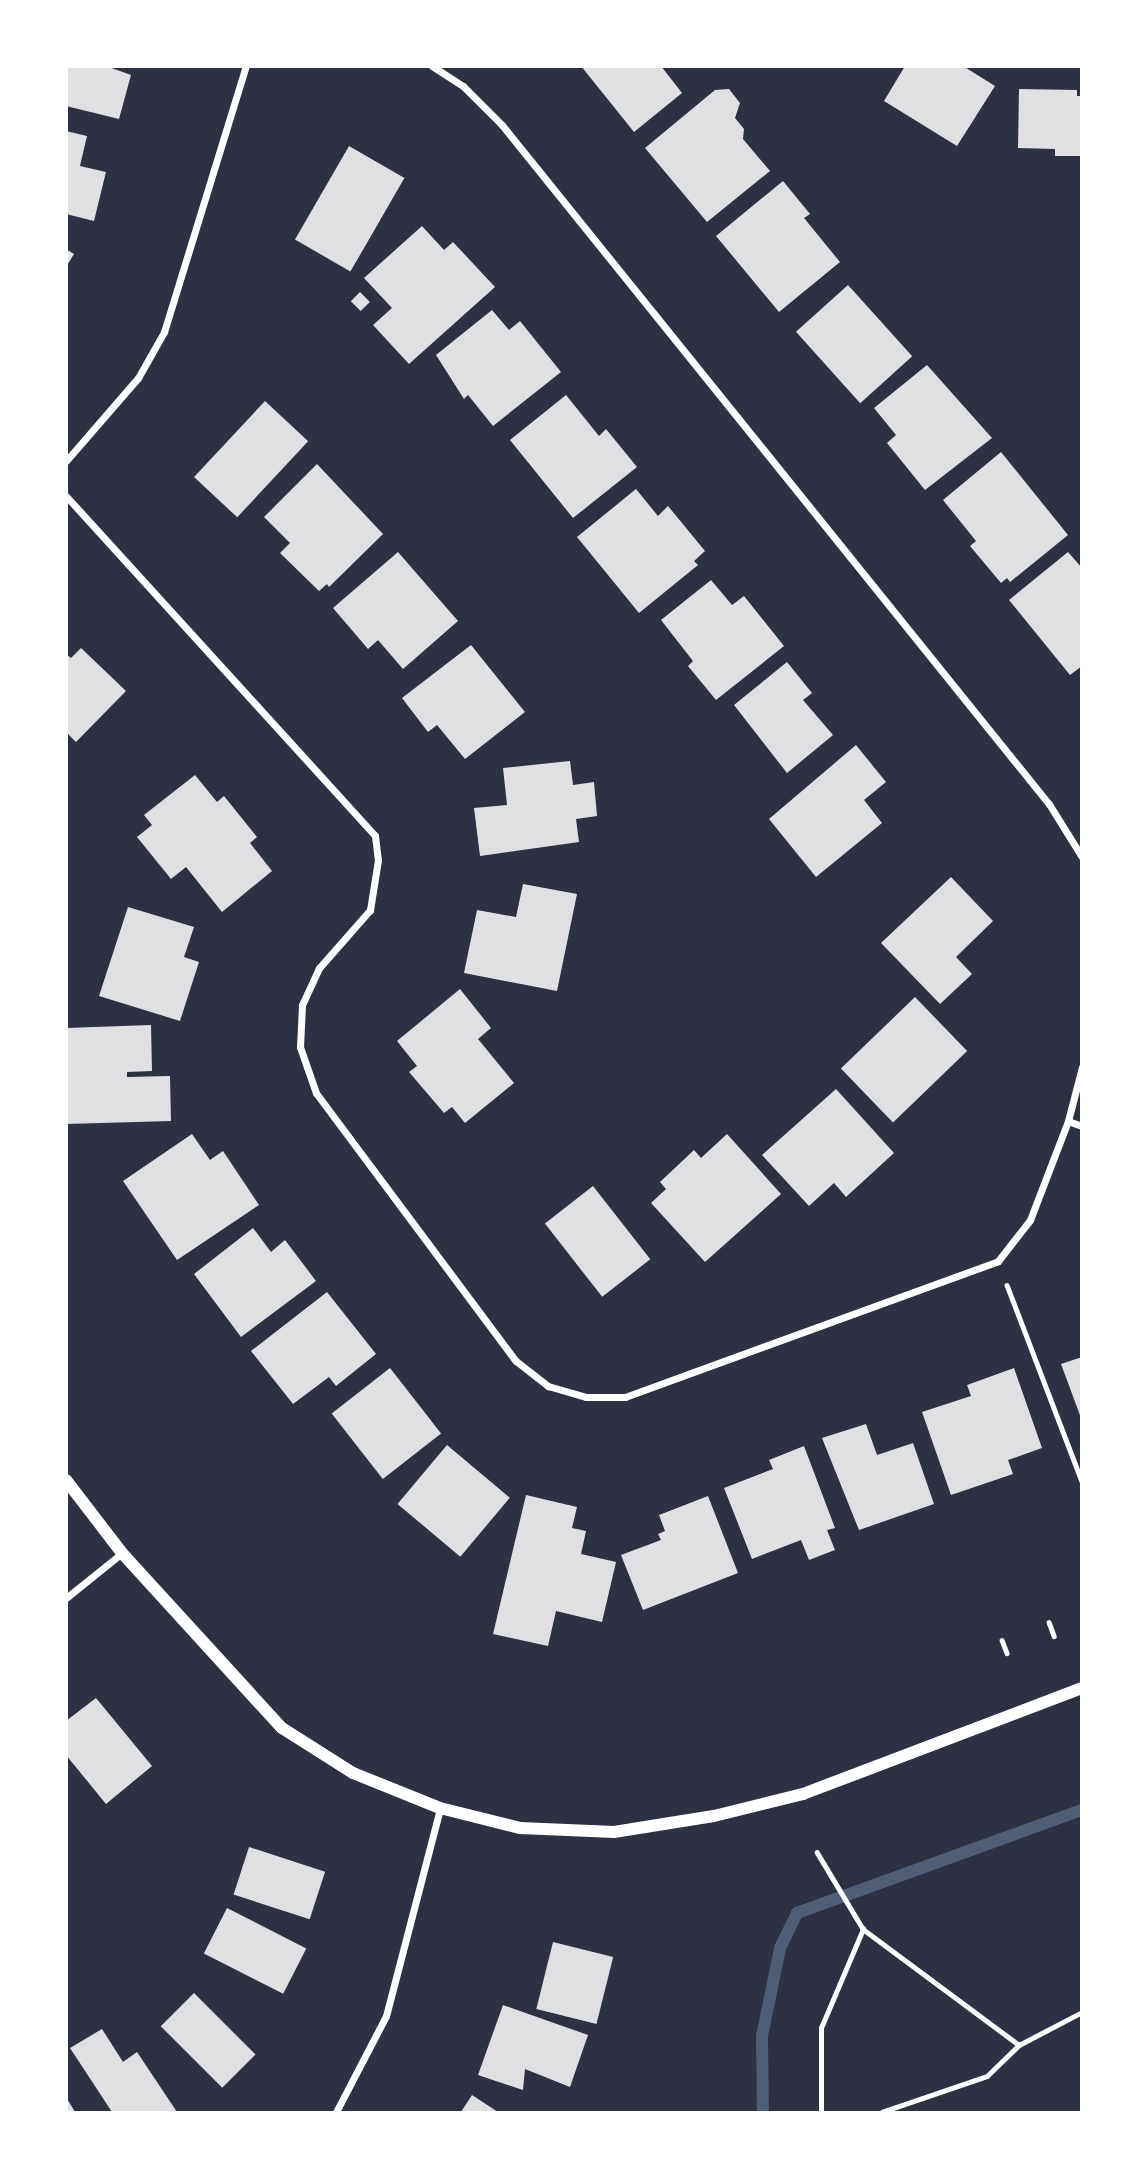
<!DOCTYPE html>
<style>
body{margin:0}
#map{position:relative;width:1148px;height:2179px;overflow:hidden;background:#2d3142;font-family:"Archivo Narrow",sans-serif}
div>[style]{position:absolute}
.stream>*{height:12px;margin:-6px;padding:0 6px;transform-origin:6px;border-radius:6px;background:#4f5d75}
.building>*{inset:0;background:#e0e0e3;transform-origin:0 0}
.path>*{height:4.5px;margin:-2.25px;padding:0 2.25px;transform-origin:2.25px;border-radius:2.25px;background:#fff}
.minor>*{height:7px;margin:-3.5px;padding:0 3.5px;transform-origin:3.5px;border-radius:3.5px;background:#fff}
.tertiary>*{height:12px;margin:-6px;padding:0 6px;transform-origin:6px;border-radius:6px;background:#fff}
span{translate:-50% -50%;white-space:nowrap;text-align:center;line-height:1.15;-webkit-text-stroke:7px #fff;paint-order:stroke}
.frame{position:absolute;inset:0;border:68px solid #fff;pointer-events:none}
</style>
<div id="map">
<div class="stream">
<i style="left:763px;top:2112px;width:76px;rotate:-90.8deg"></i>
<i style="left:762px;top:2036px;width:90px;rotate:-78.4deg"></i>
<i style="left:780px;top:1948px;width:39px;rotate:-64deg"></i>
<i style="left:797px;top:1913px;width:303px;rotate:-19.9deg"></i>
</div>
<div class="building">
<i style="clip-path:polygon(66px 66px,106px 66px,131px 75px,119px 119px,66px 106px)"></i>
<i style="clip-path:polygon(581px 66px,661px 66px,682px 93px,634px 132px)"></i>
<i style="clip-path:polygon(905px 66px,963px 66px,995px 86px,957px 146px,884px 101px)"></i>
<i style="clip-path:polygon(729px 89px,740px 103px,735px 118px,744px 129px,743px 139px,770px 171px,707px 222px,645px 148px,715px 90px)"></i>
<i style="clip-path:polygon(1019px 89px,1077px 90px,1077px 96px,1082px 96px,1082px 156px,1055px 156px,1055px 149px,1018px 148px)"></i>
<i style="clip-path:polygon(66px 131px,87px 136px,80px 166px,106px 172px,94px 221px,66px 214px)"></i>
<i style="left:349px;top:146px;width:64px;height:108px;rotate:30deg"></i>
<i style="clip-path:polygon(783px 181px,810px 214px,804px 218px,840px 262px,779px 312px,716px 236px)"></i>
<i style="clip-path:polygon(422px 226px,444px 250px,453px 242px,495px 287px,409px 364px,373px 325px,392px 308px,364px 278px)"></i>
<i style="clip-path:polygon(66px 249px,74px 254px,66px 267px)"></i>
<i style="left:848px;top:285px;width:96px;height:70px;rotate:48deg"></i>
<i style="left:360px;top:292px;width:14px;height:13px;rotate:45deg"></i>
<i style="clip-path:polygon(492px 310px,509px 330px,520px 321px,561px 372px,493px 426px,468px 395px,464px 399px,436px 355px)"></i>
<i style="clip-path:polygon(927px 365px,992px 438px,925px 490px,887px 443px,896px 435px,874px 408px)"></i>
<i style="clip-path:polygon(566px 395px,599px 436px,606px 429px,637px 467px,573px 518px,510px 440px)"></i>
<i style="left:265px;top:401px;width:59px;height:104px;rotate:43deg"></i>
<i style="clip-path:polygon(1001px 452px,1068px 535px,1010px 582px,1007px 578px,1001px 583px,970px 546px,976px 541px,943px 500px)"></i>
<i style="clip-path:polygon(317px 464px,383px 534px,329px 587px,327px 584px,319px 591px,280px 553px,290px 543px,264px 517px)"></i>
<i style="clip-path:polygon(636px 489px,658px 516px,668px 506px,705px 551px,694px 561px,698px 565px,639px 613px,577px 537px)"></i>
<i style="clip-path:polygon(398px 552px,458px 621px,403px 669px,378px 640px,368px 649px,333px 608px)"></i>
<i style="clip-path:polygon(1068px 552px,1082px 568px,1082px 666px,1070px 675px,1009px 600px)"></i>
<i style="clip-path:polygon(711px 580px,732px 605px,744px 596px,784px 646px,716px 700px,688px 666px,693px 661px,661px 620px)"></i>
<i style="clip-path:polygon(471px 645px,525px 712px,465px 759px,437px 725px,428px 732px,402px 698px)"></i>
<i style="clip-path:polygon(81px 648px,126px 691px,76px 742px,66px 732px,66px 654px,71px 658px)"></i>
<i style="clip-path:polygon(787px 662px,812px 693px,803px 700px,833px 735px,787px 773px,734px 705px)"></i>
<i style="clip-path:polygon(856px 745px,886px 782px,864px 800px,882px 823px,816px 877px,769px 819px)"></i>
<i style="clip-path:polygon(570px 761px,573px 785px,594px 782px,597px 816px,576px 819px,579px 842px,480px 856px,474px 808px,507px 805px,503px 768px)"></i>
<i style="clip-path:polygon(195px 775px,217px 802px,224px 796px,257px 837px,250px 843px,272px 871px,222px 912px,186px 867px,171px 879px,137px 837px,152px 825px,144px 815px)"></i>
<i style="clip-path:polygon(951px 877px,993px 921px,956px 957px,972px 974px,940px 1004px,881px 943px)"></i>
<i style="clip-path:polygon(523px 884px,577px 894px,557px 991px,464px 973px,477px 910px,516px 917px)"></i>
<i style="clip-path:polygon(128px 907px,194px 927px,184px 957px,199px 962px,180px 1021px,99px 996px)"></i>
<i style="clip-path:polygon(460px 989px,491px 1028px,478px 1039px,514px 1083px,465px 1123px,452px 1107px,444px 1113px,409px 1072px,417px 1066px,397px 1041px)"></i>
<i style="left:915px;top:997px;width:75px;height:103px;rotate:46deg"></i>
<i style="clip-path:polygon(151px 1025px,152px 1071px,127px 1072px,127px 1077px,170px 1076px,171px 1121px,66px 1124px,66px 1028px)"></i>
<i style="clip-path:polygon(836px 1089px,894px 1153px,846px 1197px,834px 1183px,809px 1206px,762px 1155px)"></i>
<i style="clip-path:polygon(192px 1134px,210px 1160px,223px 1151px,259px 1205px,177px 1260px,123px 1181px)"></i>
<i style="clip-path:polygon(727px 1134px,781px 1194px,705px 1262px,651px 1203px,666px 1189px,660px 1182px,694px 1150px,701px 1158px)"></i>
<i style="left:593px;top:1186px;width:93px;height:61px;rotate:52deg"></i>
<i style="clip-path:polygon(253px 1228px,271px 1252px,285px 1240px,316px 1281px,241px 1337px,194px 1274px)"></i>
<i style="clip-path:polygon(327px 1292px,376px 1354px,336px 1386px,329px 1377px,293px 1404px,251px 1351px)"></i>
<i style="clip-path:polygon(1082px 1357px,1082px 1418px,1081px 1418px,1061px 1364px)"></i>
<i style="left:390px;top:1368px;width:83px;height:74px;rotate:52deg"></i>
<i style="clip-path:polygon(1014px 1368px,1042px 1448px,1008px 1460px,1013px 1474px,951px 1495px,922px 1412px,971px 1396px,967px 1385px)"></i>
<i style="clip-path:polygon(866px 1424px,877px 1455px,913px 1443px,934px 1504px,859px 1530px,822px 1438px)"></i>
<i style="left:447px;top:1445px;width:82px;height:77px;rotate:40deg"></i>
<i style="clip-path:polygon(804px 1446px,835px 1528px,827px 1530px,835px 1550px,809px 1560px,801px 1540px,752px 1559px,724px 1488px,773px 1469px,769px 1460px)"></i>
<i style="clip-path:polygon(526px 1495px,577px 1507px,572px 1528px,586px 1531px,581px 1554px,616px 1562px,602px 1622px,556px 1611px,548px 1646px,493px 1634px)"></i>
<i style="clip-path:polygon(708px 1496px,738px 1573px,643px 1610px,621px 1555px,661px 1540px,658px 1534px,665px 1531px,659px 1515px)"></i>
<i style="clip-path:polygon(96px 1698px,152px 1766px,106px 1804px,66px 1755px,66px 1721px)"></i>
<i style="left:249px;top:1847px;width:80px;height:50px;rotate:18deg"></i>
<i style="left:227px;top:1908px;width:89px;height:51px;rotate:27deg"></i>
<i style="left:553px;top:1942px;width:62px;height:69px;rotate:14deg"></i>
<i style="left:194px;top:1993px;width:87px;height:47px;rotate:45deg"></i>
<i style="clip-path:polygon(503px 2005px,588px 2035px,570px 2087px,525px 2069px,523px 2090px,478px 2075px)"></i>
<i style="clip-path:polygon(102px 2029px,123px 2062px,137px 2052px,177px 2112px,112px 2112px,70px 2048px)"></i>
<i style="clip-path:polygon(472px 2095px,498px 2112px,461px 2112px)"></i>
<i style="clip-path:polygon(66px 2097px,75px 2112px,66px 2112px)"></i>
</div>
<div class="path">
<i style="left:1007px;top:1285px;width:210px;rotate:69.1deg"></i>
<i style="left:1049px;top:1622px;width:15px;rotate:70deg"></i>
<i style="left:1002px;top:1640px;width:14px;rotate:69deg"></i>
<i style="left:817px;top:1852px;width:90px;rotate:59.1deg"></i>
<i style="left:863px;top:1929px;width:194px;rotate:36.6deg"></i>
<i style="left:1019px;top:2045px;width:71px;rotate:-27.6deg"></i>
<i style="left:821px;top:2112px;width:84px;rotate:-90deg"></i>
<i style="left:821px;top:2028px;width:108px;rotate:-67deg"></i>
<i style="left:882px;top:2112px;width:111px;rotate:-18.9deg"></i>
<i style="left:987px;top:2076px;width:45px;rotate:-44.1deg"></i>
</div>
<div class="minor">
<i style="left:432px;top:66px;width:37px;rotate:33deg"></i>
<i style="left:463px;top:86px;width:55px;rotate:45deg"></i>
<i style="left:502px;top:125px;width:872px;rotate:51.15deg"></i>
<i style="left:1049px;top:804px;width:62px;rotate:58.1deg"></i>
<i style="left:66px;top:461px;width:110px;rotate:-49.1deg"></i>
<i style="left:138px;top:378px;width:53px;rotate:-60.5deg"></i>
<i style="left:164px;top:332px;width:278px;rotate:-72.9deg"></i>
<i style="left:66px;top:496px;width:459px;rotate:47.7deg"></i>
<i style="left:375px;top:836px;width:24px;rotate:83deg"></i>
<i style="left:378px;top:860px;width:51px;rotate:99.1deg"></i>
<i style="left:370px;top:910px;width:77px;rotate:131.3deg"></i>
<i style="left:319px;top:968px;width:41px;rotate:114.7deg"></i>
<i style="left:302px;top:1005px;width:42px;rotate:92.7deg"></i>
<i style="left:300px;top:1047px;width:49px;rotate:70.8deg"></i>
<i style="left:316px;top:1093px;width:334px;rotate:53.3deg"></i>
<i style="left:516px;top:1361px;width:41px;rotate:38deg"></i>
<i style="left:548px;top:1386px;width:40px;rotate:16deg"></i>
<i style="left:586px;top:1397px;width:39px"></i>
<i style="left:625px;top:1397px;width:397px;rotate:-20deg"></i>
<i style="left:998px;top:1261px;width:52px;rotate:-52deg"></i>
<i style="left:1030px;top:1220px;width:106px;rotate:-69deg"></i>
<i style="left:1068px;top:1121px;width:56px;rotate:-75.5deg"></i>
<i style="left:1068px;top:1121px;width:15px;rotate:20deg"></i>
<i style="left:66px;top:1598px;width:72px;rotate:-38.8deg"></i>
<i style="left:336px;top:2112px;width:108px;rotate:-62.5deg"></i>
<i style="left:386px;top:2016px;width:215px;rotate:-75.4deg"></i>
</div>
<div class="tertiary">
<i style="left:66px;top:1480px;width:92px;rotate:52.5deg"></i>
<i style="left:122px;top:1553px;width:237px;rotate:47.6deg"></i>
<i style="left:282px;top:1728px;width:84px;rotate:32.4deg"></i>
<i style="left:353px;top:1773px;width:94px;rotate:21.9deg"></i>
<i style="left:440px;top:1808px;width:82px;rotate:14deg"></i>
<i style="left:520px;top:1828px;width:94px;rotate:2.4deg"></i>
<i style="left:614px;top:1832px;width:101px;rotate:-9.1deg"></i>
<i style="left:714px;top:1816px;width:92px;rotate:-13.9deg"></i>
<i style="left:803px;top:1794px;width:298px;rotate:-20.8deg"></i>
</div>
<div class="frame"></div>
</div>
